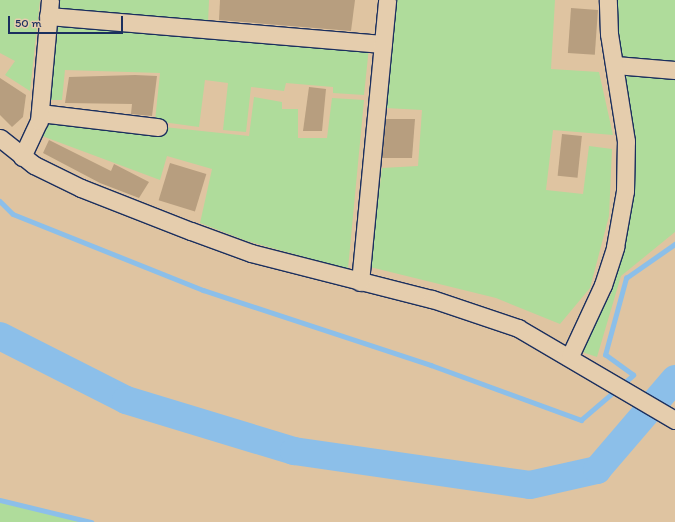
<!DOCTYPE html>
<style>
body{margin:0}
#map{position:relative;width:675px;height:522px;overflow:hidden;background:#dfc4a1;font-family:Itim,sans-serif}
div>[style]{position:absolute}
.green>*{inset:0;background:#afdc9b}
.stream>*{height:4.5px;margin:-2.25px;padding:0 2.25px;transform-origin:2.25px;border-radius:2.25px;background:#8cbfe9}
.river>*{height:28px;margin:-14px;padding:0 14px;transform-origin:14px;border-radius:14px;background:#8cbfe9}
.building>*{inset:0;background:#b79e7f;transform-origin:0 0}
.roads{filter:drop-shadow(1px 0 #1b2f5e) drop-shadow(-1px 0 #1b2f5e) drop-shadow(0 1px #1b2f5e) drop-shadow(0 -1px #1b2f5e)}
.minor>*{height:17px;margin:-8.5px;padding:0 8.5px;transform-origin:8.5px;border-radius:8.5px;background:#e5cdad}
span{translate:-50% -50%;white-space:nowrap;text-align:center;line-height:1.15;-webkit-text-stroke:3px #e5cdad;paint-order:stroke}
.scale{position:absolute;left:8px;top:16px;width:115px;height:18px;box-sizing:border-box;border:2px solid #1b2f5e;border-top:0;padding-left:5px;font-size:12px;line-height:14px;white-space:nowrap;color:#1b2f5e;-webkit-text-stroke:3px #e5cdad;paint-order:stroke}
</style>
<div id="map">
<div class="green">
<i style="clip-path:polygon(0 0,40px 0,30px 91px,5px 75px,15px 61px,0 53px)"></i>
<i style="clip-path:polygon(57px 0,209px 0,208px 23px,56px 12px)"></i>
<i style="clip-path:polygon(396px 0,596px 0,555px 0,551px 69px,599px 72px,613px 135px,553px 130px,546px 190px,583px 194px,589px 146px,612px 149px,609px 216px,590px 288px,560px 324px,496px 298px,370px 267px,382px 168px,418px 166px,422px 110px,386px 108px)"></i>
<i style="clip-path:polygon(613px 0,675px 0,675px 64px,620px 61px)"></i>
<i style="clip-path:polygon(50px 18px,369px 47px,364px 95px,333px 93px,333px 87px,286px 83px,284px 91px,251px 87px,246px 132px,223px 130px,228px 83px,205px 80px,199px 127px,155px 121px,160px 73px,65px 70px,62px 100px,43px 100px)"></i>
<i style="clip-path:polygon(621px 72px,675px 76px,675px 232px,621px 276px,597px 357px,579px 351px,611px 294px,624px 250px,634px 193px,636px 139px)"></i>
<i style="clip-path:polygon(254px 97px,282px 102px,282px 109px,298px 109px,298px 138px,327px 138px,332px 98px,364px 100px,348px 269px,247px 241px,200px 223px,212px 169px,167px 156px,160px 180px,42px 136px,45px 121px,163px 136px,164px 127px,249px 136px)"></i>
<i style="clip-path:polygon(0 500px,91px 522px,0 522px)"></i>
</div>
<div class="stream">
<i style="left:0;top:201px;width:18px;rotate:45deg"></i>
<i style="left:13px;top:214px;width:205px;rotate:21.8deg"></i>
<i style="left:203px;top:290px;width:240px;rotate:18.2deg"></i>
<i style="left:431px;top:365px;width:160px;rotate:20.1deg"></i>
<i style="left:581px;top:420px;width:46px;rotate:-40.6deg"></i>
<i style="left:622px;top:385px;width:15px;rotate:-42deg"></i>
<i style="left:633px;top:375px;width:34px;rotate:-144deg"></i>
<i style="left:605px;top:355px;width:80px;rotate:-74.7deg"></i>
<i style="left:626px;top:278px;width:60px;rotate:-34.8deg"></i>
<i style="left:0;top:500px;width:94px;rotate:13.6deg"></i>
</div>
<div class="river">
<i style="left:0;top:336px;width:141px;rotate:26.9deg"></i>
<i style="left:126px;top:400px;width:176px;rotate:16.9deg"></i>
<i style="left:294px;top:451px;width:238px;rotate:8.2deg"></i>
<i style="left:530px;top:485px;width:69px;rotate:-12.6deg"></i>
<i style="left:597px;top:470px;width:120px;rotate:-49.4deg"></i>
</div>
<div class="building">
<i style="clip-path:polygon(220px 0,355px 0,351px 31px,219px 20px)"></i>
<i style="left:571px;top:8px;width:27px;height:45px;rotate:4deg"></i>
<i style="clip-path:polygon(135px 75px,157px 76px,152px 116px,131px 114px,132px 104px,65px 103px,69px 77px)"></i>
<i style="clip-path:polygon(0 78px,26px 95px,23px 117px,12px 127px,0 115px)"></i>
<i style="clip-path:polygon(309px 87px,326px 89px,322px 131px,303px 131px)"></i>
<i style="clip-path:polygon(386px 119px,415px 119px,412px 158px,382px 158px)"></i>
<i style="left:562px;top:134px;width:20px;height:42px;rotate:6deg"></i>
<i style="clip-path:polygon(49px 140px,111px 171px,114px 164px,149px 182px,139px 198px,100px 183px,43px 153px)"></i>
<i style="left:170px;top:163px;width:38px;height:39px;rotate:17deg"></i>
</div>
<div class="roads">
<div class="minor">
<i style="left:48px;top:16px;width:336px;rotate:4.8deg"></i>
<i style="left:615px;top:65px;width:60px;rotate:4.8deg"></i>
<i style="left:40px;top:113px;width:119px;rotate:6.8deg"></i>
<i style="left:0;top:138px;width:43px;rotate:38.5deg"></i>
<i style="left:34px;top:165px;width:52px;rotate:26.1deg"></i>
<i style="left:81px;top:188px;width:118px;rotate:21.4deg"></i>
<i style="left:191px;top:231px;width:64px;rotate:20.1deg"></i>
<i style="left:251px;top:253px;width:187px;rotate:14.3deg"></i>
<i style="left:432px;top:299px;width:91px;rotate:18.6deg"></i>
<i style="left:518px;top:328px;width:182px;rotate:30.4deg"></i>
<i style="left:22px;top:157px;width:40px;rotate:-65deg"></i>
<i style="left:39px;top:121px;width:121px;rotate:-84.8deg"></i>
<i style="left:360px;top:282px;width:283px;rotate:-84.5deg"></i>
<i style="left:570px;top:356px;width:78px;rotate:-65.1deg"></i>
<i style="left:603px;top:285px;width:40px;rotate:-72deg"></i>
<i style="left:615px;top:247px;width:57px;rotate:-79.9deg"></i>
<i style="left:625px;top:191px;width:50px;rotate:-88.9deg"></i>
<i style="left:626px;top:141px;width:108px;rotate:-99deg"></i>
<i style="left:609px;top:34px;width:34px;rotate:-92deg"></i>
</div>
</div>
<div class="scale">50 m</div>
</div>
